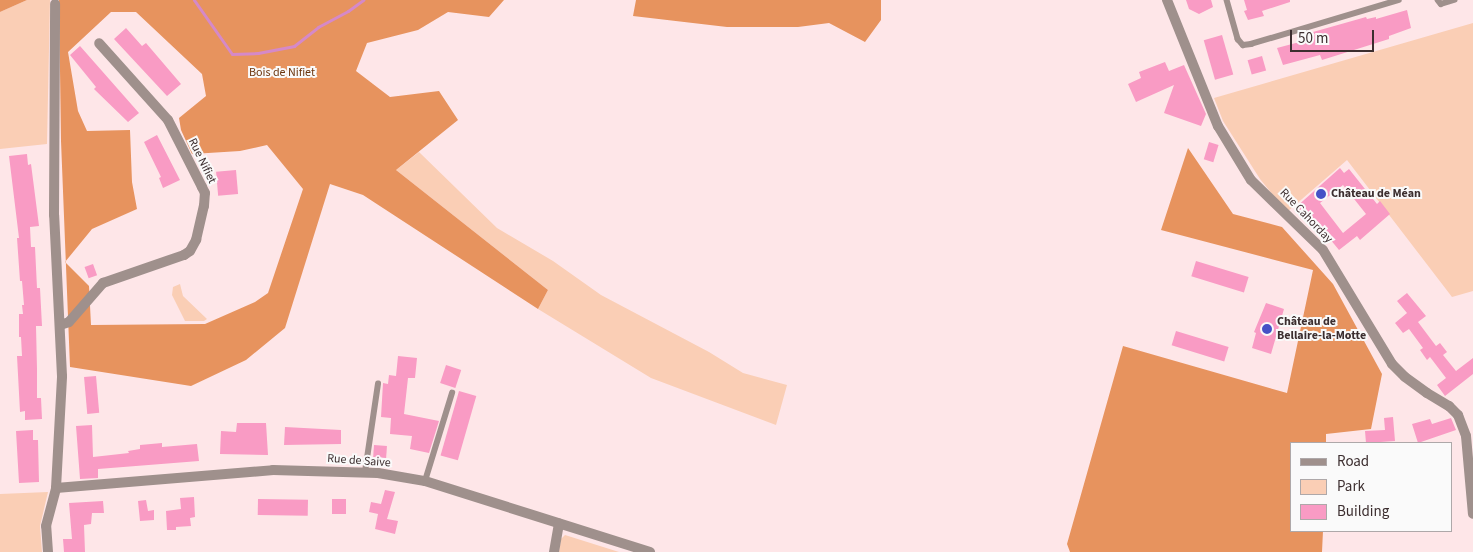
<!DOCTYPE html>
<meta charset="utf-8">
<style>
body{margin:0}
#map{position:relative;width:1473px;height:552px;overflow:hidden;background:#fee6e8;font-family:"Source Sans 3",sans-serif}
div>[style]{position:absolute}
.green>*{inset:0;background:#faceb5}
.forest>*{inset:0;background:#e7935e}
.stream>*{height:3px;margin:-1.5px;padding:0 1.5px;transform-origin:1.5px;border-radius:1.5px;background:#d589c8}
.building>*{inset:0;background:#f99bc4;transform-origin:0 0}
.lane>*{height:5.5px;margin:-2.75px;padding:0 2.75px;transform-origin:2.75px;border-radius:2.75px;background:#9f908c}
.street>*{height:10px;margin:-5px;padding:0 5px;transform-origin:5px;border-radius:5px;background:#9f908c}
.dots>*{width:14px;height:14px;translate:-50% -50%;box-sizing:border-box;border:2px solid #fafafa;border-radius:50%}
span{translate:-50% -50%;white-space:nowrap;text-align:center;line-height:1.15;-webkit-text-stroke:4px #fafafa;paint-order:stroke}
.park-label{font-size:12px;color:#6d360f}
.street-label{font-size:12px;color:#3c2e2f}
.poi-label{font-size:12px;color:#3c2e2f;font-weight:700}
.left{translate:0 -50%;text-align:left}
.legend{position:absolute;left:1290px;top:442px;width:162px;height:90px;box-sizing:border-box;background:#fafafa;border:1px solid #aea8a9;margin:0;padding:6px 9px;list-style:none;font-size:15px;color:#3c2e2f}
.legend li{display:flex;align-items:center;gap:10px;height:25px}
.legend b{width:25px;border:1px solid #aea8a9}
.scale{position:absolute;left:1290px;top:30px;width:84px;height:22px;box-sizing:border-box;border:2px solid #3c2e2f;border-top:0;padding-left:6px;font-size:15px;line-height:18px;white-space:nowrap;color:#3c2e2f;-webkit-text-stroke:4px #fafafa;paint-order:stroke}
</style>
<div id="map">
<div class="green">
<i style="clip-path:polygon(27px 0,50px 0,47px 144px,0 149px,0 12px)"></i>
<i style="clip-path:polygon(1473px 23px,1473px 291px,1452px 297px,1347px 160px,1287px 212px,1260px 179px,1223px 121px,1214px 98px)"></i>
<i style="clip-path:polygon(419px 152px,497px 228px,553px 261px,601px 295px,709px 352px,743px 373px,787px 385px,776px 425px,651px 378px,538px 309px,548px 290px,396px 170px)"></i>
<i style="clip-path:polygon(180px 284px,183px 296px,207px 319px,204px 321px,185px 321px,172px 295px,173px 287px)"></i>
<i style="clip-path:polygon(48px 492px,40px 526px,42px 552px,0 552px,0 494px)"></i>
<i style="clip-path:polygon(565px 535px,619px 552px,559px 552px,561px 539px)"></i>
</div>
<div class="forest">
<i style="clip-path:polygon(0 0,27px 0,0 12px)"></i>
<i style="clip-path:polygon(evenodd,59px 0,504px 0,489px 17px,448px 12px,418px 30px,367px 43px,356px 71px,390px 97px,439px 91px,458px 120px,396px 170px,548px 290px,538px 309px,363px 195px,330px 184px,285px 328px,246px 360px,191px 386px,70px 367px,61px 141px,59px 0,111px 12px,136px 12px,202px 74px,206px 96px,179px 118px,181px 130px,192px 154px,240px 151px,267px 145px,303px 189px,268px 293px,255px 302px,205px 324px,91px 325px,89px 286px,65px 262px,92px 229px,137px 209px,132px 182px,130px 130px,87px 131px,78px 111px,68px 52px,111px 12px)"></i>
<i style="clip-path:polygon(636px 0,881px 0,881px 20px,865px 42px,829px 23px,798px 27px,727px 27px,633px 16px)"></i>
<i style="clip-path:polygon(1188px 148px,1233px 214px,1282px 227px,1333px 284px,1382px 374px,1371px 429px,1326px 434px,1326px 443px,1292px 443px,1292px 531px,1323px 531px,1322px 552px,1070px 552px,1067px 544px,1123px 346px,1287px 393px,1313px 270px,1161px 230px)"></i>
</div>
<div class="stream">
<i style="left:194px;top:0;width:66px;rotate:54.9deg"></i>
<i style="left:232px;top:54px;width:26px;rotate:-2deg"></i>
<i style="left:258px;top:53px;width:37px;rotate:-11deg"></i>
<i style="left:294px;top:46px;width:31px;rotate:-38deg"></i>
<i style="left:318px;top:27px;width:34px;rotate:-28deg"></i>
<i style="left:348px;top:11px;width:19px;rotate:-36deg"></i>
</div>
<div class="building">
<i style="clip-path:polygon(1186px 0,1211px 0,1213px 7px,1199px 14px,1189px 9px)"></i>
<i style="clip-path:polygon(1244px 0,1290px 0,1290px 2px,1262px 11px,1264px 16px,1248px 20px,1244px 11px,1247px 10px)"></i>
<i style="clip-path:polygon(1407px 10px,1411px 28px,1389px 36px,1389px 39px,1322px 60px,1320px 55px,1283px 65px,1277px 48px,1307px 40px,1306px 38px,1315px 35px,1313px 32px,1366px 17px,1367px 19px,1376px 17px,1376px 19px)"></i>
<i style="clip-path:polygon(126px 28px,142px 46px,146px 43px,181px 84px,167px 96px,114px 39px)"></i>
<i style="left:1222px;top:35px;width:41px;height:19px;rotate:74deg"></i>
<i style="clip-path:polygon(80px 46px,139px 113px,128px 122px,94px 89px,96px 87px,70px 55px)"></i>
<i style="left:1262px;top:56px;width:15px;height:15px;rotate:74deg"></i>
<i style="clip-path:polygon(1165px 62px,1169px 71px,1184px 65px,1206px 114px,1201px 126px,1164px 113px,1174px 85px,1136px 102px,1128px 84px,1141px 78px,1139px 72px)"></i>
<i style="clip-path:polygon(157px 135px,180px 180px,163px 188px,159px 178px,161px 177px,144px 142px)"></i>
<i style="left:1209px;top:142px;width:10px;height:18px;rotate:17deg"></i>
<i style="clip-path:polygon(27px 154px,28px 165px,31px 164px,39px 226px,30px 227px,31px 247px,35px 247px,37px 288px,40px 288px,42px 326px,36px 326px,37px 369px,37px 398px,41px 398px,42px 419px,25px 420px,25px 411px,20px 412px,17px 356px,22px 356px,21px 337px,19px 337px,19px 314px,23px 314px,22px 305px,24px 305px,22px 281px,20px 281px,17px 238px,19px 238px,9px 156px)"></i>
<i style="clip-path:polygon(evenodd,1340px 168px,1344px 173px,1349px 169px,1377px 204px,1380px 201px,1390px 214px,1360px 240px,1357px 236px,1339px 250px,1320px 227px,1314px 231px,1295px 208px,1340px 168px,1343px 185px,1366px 214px,1343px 233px,1320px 203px,1343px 185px)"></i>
<i style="left:236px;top:170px;width:24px;height:20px;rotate:85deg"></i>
<i style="left:1196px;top:261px;width:55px;height:16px;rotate:17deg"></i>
<i style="left:93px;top:264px;width:12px;height:9px;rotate:70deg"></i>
<i style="clip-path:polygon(1407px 293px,1426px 316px,1418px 322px,1436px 346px,1440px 343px,1447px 352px,1443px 355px,1456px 371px,1473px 358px,1473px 374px,1445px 396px,1437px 385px,1446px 378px,1430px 357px,1427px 360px,1420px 350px,1423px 348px,1409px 329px,1403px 333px,1395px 323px,1407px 313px,1397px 301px)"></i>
<i style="clip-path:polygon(1266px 303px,1284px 309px,1271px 354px,1252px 348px,1256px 333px,1254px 332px)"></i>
<i style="left:1176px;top:331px;width:55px;height:15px;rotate:17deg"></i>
<i style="clip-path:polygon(398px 356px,417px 358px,415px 378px,408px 378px,404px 414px,439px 421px,429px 453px,410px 449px,412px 436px,390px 434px,391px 418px,381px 417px,383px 383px,388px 384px,389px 375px,396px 376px)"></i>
<i style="left:446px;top:365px;width:16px;height:19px;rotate:18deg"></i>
<i style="left:96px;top:376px;width:37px;height:12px;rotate:85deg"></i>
<i style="left:459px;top:391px;width:18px;height:67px;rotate:16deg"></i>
<i style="clip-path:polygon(1393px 417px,1395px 441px,1366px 443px,1365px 431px,1385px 430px,1384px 418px)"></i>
<i style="clip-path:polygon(1451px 418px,1456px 430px,1418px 443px,1412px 424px,1430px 419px,1432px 424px)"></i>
<i style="clip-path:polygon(237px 423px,266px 423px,268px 455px,220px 454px,221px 431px,236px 432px)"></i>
<i style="clip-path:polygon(92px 425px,93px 457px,129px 453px,128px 451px,140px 449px,140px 445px,162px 443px,162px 447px,197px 444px,199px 461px,98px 469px,98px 478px,80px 479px,76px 426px)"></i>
<i style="clip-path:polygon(285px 427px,341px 430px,341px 444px,284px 445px)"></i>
<i style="clip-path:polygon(33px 430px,33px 440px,38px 440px,39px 482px,19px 483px,16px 431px)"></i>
<i style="left:374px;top:445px;width:13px;height:12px;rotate:4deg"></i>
<i style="clip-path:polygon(385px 490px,395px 492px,387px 519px,398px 521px,395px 534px,375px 529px,378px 514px,369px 512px,371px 502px,381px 504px)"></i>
<i style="clip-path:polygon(194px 497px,195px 517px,190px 518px,191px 526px,176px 527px,176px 530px,167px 530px,166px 511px,181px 509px,180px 498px)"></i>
<i style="left:258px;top:499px;width:50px;height:16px;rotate:1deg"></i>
<i style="left:332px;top:499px;width:14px;height:15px"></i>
<i style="clip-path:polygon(146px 500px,148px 511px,154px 510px,154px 520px,140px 521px,138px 501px)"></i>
<i style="clip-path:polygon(103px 501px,104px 513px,92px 513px,91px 524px,84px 525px,85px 552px,64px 552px,63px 539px,72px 539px,69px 503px)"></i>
</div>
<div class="lane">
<i style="left:1227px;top:0;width:41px;rotate:74.2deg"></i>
<i style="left:1238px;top:39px;width:8px;rotate:50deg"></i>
<i style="left:1243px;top:45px;width:8px;rotate:-7deg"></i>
<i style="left:1251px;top:44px;width:154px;rotate:-16.6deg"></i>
<i style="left:1438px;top:0;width:5px;rotate:53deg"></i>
<i style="left:1441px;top:4px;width:14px;rotate:-17deg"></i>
<i style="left:365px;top:472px;width:89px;rotate:-81.6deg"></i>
<i style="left:425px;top:481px;width:92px;rotate:-72.9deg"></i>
</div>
<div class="street">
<i style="left:1167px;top:0;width:136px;rotate:68deg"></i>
<i style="left:1218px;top:126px;width:63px;rotate:58.6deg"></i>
<i style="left:1251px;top:180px;width:100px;rotate:44.2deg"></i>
<i style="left:1323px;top:250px;width:133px;rotate:58.8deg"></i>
<i style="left:1392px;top:364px;width:18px;rotate:45deg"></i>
<i style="left:1405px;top:377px;width:27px;rotate:36deg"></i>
<i style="left:1427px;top:393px;width:26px;rotate:31deg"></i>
<i style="left:1449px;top:406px;width:13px;rotate:45deg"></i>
<i style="left:1458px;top:415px;width:22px;rotate:69deg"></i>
<i style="left:1466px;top:436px;width:78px;rotate:84.9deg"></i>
<i style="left:60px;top:325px;width:9px;rotate:-18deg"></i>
<i style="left:69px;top:322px;width:52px;rotate:-48.9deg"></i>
<i style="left:103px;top:283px;width:86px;rotate:-19.1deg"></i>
<i style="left:184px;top:255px;width:7px;rotate:-34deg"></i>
<i style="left:190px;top:251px;width:13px;rotate:-61deg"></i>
<i style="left:196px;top:240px;width:35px;rotate:-77deg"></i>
<i style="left:204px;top:206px;width:13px;rotate:-86deg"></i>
<i style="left:205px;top:193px;width:7px;rotate:-117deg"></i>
<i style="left:202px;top:187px;width:75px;rotate:-116.9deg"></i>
<i style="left:168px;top:120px;width:103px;rotate:-131.9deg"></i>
<i style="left:56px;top:488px;width:218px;rotate:-4.7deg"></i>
<i style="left:273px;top:470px;width:105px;rotate:1.6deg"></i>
<i style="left:378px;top:473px;width:48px;rotate:9.7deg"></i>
<i style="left:425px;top:481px;width:236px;rotate:17.5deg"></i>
<i style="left:48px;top:552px;width:26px;rotate:-94deg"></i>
<i style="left:46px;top:526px;width:39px;rotate:-75deg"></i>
<i style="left:56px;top:488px;width:112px;rotate:-86.9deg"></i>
<i style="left:62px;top:376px;width:161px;rotate:-92.8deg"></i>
<i style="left:54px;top:215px;width:211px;rotate:-89.7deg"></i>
<i style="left:554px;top:552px;width:29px;rotate:-80deg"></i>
</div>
<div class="dots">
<i style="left:1321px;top:194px;background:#4651c6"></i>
<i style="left:1267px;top:329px;background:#4651c6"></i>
</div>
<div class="park-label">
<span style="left:282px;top:73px">Bois de Nifiet</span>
</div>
<div class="street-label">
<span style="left:202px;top:161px;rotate:64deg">Rue Nifiet</span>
<span style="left:1306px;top:216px;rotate:46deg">Rue Cahorday</span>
<span style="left:359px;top:461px;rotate:4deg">Rue de Saive</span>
</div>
<div class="poi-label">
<span class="left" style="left:1331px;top:194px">Château de Méan</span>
<span class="left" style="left:1277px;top:329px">Château de<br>Bellaire-la-Motte</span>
</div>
<ul class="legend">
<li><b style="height:6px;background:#9f908c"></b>Road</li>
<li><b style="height:14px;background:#faceb5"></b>Park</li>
<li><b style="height:14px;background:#f99bc4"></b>Building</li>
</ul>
<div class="scale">50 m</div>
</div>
